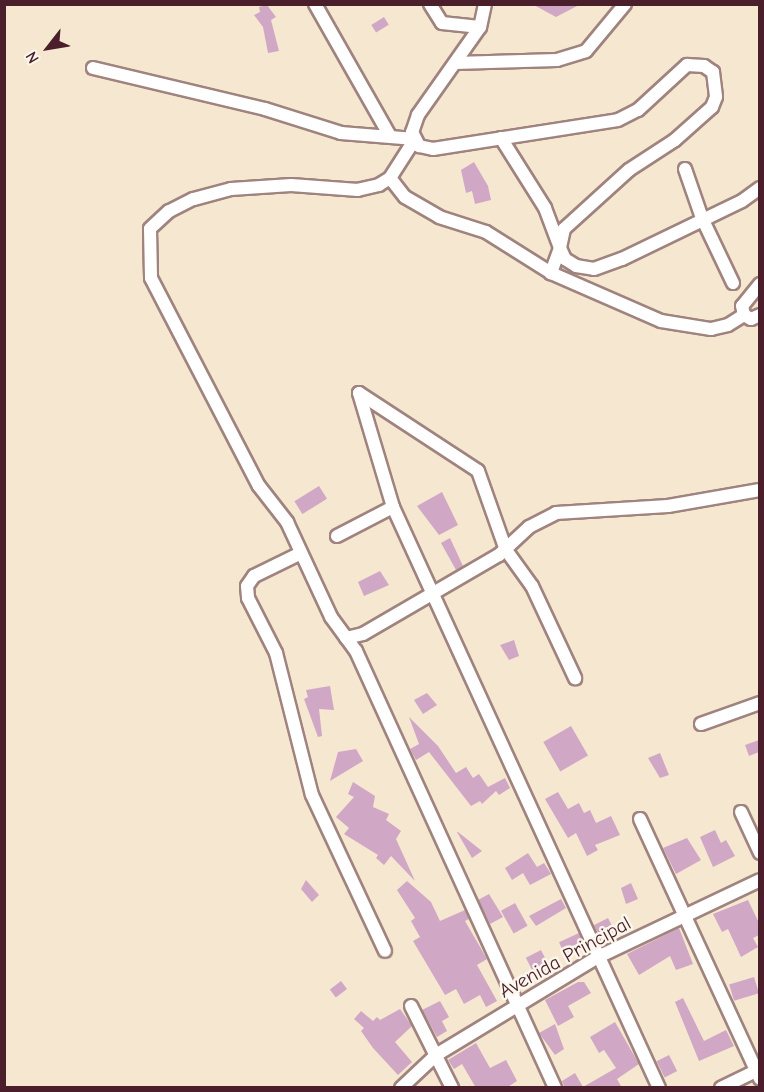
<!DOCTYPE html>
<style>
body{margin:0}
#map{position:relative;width:764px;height:1092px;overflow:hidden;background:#f5e7d0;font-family:"Comic Neue",sans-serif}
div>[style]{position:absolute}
.building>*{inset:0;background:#d0a8c6;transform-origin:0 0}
.roads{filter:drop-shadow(2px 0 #a0837e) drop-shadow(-2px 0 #a0837e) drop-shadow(0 2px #a0837e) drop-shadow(0 -2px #a0837e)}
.minor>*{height:12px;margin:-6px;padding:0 6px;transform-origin:6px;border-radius:6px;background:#fff}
span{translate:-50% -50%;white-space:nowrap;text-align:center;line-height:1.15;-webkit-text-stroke:5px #fbf7ec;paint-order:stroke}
.street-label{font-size:20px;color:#4a1f2b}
.frame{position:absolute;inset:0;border:6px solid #4a1f2b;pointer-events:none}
.north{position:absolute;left:18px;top:18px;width:60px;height:60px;-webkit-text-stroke:4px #fbf7ec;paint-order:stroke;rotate:239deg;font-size:16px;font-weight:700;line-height:24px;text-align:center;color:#4a1f2b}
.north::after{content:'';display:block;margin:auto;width:21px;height:27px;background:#4a1f2b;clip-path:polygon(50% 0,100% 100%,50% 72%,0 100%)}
</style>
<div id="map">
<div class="building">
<i style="clip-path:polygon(532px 4px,581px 4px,556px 17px)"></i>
<i style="clip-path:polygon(267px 5px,276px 17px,271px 20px,279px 51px,268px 53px,263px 27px,254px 15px,260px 12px,259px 7px)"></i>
<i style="left:384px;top:17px;width:9px;height:15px;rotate:58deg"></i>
<i style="clip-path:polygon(474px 162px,488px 186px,491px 200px,475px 204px,472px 191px,466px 193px,461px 170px)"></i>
<i style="left:319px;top:486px;width:15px;height:29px;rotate:58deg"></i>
<i style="clip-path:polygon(442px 492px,458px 525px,439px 535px,417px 506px)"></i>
<i style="clip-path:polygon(450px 538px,463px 566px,456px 570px,441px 543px)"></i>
<i style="clip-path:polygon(380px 571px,389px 585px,364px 596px,358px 582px)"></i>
<i style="clip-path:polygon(514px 640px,519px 656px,509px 660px,500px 645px)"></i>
<i style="clip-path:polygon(330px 686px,334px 710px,319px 709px,322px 736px,318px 737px,304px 699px,308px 697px,306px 690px)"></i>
<i style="clip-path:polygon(427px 693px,437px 705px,423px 714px,414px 700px)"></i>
<i style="clip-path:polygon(409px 717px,438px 746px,456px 773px,466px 767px,473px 778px,479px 774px,488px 787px,505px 778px,510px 788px,499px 795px,496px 791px,482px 804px,480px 801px,471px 806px,429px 752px,416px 760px,410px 749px,419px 744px)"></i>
<i style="left:571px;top:726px;width:34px;height:32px;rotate:60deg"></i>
<i style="clip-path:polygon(759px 740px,759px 752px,749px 756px,745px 745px)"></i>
<i style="clip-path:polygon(356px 749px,363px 761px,330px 781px,338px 752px)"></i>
<i style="clip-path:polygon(660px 753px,669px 775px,660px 778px,648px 758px)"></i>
<i style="clip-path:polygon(353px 782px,375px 796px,373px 807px,389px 814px,386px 820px,401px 831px,396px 839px,415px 881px,391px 856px,384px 865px,376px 858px,378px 855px,344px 834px,349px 828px,336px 817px,354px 797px,348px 794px)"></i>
<i style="clip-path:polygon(558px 792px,568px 809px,579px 803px,584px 813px,590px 810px,596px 823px,611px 816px,620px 835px,595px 845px,598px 850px,587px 856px,576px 833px,568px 838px,545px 799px)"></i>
<i style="clip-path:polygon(715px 830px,721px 843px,726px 840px,735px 856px,713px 867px,700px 837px)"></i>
<i style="clip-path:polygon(457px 832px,458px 832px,482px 851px,472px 858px)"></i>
<i style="clip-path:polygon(687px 838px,701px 860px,676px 874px,663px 848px)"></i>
<i style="clip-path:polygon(528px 853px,537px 867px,544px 863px,551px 874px,530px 885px,523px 873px,512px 880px,505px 868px)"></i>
<i style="clip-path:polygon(306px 880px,319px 895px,312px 902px,301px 889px)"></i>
<i style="clip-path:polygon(407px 881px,431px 902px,440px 921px,465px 910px,469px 919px,465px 921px,487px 959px,477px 965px,497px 1001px,486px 1007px,480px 995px,464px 1004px,456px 989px,445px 995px,413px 941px,420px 937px,411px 921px,415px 918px,397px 890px)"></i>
<i style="clip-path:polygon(631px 883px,638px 899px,626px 904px,621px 888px)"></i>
<i style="clip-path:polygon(489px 894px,503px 917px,490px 924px,478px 900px)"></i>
<i style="clip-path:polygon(561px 899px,566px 908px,536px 926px,529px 916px)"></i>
<i style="clip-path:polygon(748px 900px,759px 923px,759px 935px,753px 938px,758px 947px,741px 957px,728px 929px,722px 932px,713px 914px)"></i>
<i style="left:515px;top:903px;width:26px;height:16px;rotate:61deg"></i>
<i style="left:608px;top:918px;width:16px;height:16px;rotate:63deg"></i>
<i style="clip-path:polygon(679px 928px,693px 964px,676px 970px,670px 956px,639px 975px,627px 954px)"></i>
<i style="left:579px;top:933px;width:14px;height:22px;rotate:65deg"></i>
<i style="left:541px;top:950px;width:20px;height:17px;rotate:63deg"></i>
<i style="left:754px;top:977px;width:17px;height:26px;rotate:73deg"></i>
<i style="left:341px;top:981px;width:10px;height:14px;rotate:53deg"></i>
<i style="clip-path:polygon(578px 982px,584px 982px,591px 993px,568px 1006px,574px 1017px,558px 1026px,545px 1000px)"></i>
<i style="clip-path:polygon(683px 998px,704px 1041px,726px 1030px,734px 1046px,699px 1061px,675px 1002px)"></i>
<i style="clip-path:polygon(440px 1001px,449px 1017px,442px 1021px,447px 1031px,437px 1037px,422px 1010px)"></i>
<i style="clip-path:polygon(400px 1009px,412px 1026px,395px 1042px,412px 1062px,398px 1075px,373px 1048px,361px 1031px,364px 1028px,354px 1019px,361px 1011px,373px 1021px,377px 1017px,380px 1020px)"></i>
<i style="clip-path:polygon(615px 1022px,639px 1064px,617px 1079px,622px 1088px,565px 1088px,562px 1081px,575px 1073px,583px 1087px,616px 1068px,604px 1050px,599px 1053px,590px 1037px)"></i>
<i style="clip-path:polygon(555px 1024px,564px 1049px,555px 1055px,539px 1033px)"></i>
<i style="clip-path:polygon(476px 1043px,490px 1068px,506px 1060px,517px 1081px,506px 1088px,476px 1088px,462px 1064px,454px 1069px,448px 1060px)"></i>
<i style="left:669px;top:1055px;width:18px;height:14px;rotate:63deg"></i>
</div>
<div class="roads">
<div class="minor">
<i style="left:315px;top:4px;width:152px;rotate:60.4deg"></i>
<i style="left:430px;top:4px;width:22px;rotate:58deg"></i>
<i style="left:442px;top:23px;width:38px;rotate:6deg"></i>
<i style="left:485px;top:4px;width:24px;rotate:102deg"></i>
<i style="left:480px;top:27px;width:108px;rotate:125.2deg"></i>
<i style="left:418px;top:115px;width:18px;rotate:109deg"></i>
<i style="left:412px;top:132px;width:16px;rotate:63deg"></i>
<i style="left:419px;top:146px;width:14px;rotate:12deg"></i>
<i style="left:433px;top:149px;width:187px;rotate:-8.9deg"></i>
<i style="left:618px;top:120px;width:22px;rotate:-27deg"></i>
<i style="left:638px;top:110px;width:67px;rotate:-42.6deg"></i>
<i style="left:687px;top:65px;width:17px;rotate:3deg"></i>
<i style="left:704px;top:66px;width:11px;rotate:34deg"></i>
<i style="left:713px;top:72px;width:25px;rotate:83deg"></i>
<i style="left:716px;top:97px;width:11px;rotate:112deg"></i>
<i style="left:712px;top:107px;width:50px;rotate:138.3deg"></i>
<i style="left:675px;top:140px;width:55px;rotate:146.9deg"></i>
<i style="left:629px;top:170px;width:88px;rotate:137.8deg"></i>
<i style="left:564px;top:229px;width:19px;rotate:102deg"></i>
<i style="left:560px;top:248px;width:12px;rotate:66deg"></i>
<i style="left:565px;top:259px;width:13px;rotate:32deg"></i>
<i style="left:576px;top:266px;width:18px;rotate:9deg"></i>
<i style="left:594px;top:269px;width:30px;rotate:-20deg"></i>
<i style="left:622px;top:259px;width:133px;rotate:-25.8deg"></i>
<i style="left:742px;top:201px;width:22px;rotate:-36deg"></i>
<i style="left:455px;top:63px;width:102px;rotate:-1.7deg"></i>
<i style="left:557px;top:60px;width:30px;rotate:-17deg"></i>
<i style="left:586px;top:51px;width:61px;rotate:-50.3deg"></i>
<i style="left:93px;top:68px;width:177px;rotate:13.4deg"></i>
<i style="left:265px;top:109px;width:80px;rotate:17.5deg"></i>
<i style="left:341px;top:133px;width:74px;rotate:4.6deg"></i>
<i style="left:501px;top:138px;width:83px;rotate:57.8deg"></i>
<i style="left:545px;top:208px;width:43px;rotate:69.4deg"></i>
<i style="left:560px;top:248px;width:27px;rotate:110deg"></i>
<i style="left:415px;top:139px;width:46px;rotate:122.7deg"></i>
<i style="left:390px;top:178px;width:13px;rotate:148deg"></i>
<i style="left:379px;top:185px;width:22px;rotate:167deg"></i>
<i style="left:358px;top:190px;width:67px;rotate:-175.7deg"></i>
<i style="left:291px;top:185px;width:60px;rotate:176.2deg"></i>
<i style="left:231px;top:189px;width:39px;rotate:165deg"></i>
<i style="left:193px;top:199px;width:27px;rotate:153deg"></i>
<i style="left:169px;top:211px;width:26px;rotate:137deg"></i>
<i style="left:150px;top:229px;width:49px;rotate:88.8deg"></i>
<i style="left:151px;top:278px;width:234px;rotate:62.6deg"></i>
<i style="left:259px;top:486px;width:46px;rotate:52.1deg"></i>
<i style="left:287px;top:522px;width:105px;rotate:65.1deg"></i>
<i style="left:331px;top:617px;width:42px;rotate:53.7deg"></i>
<i style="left:356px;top:651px;width:480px;rotate:65.5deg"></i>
<i style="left:685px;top:169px;width:52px;rotate:70.9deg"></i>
<i style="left:702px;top:218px;width:72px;rotate:64.5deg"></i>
<i style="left:390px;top:178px;width:24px;rotate:52deg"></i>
<i style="left:405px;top:197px;width:39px;rotate:30deg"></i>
<i style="left:439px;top:217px;width:49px;rotate:17.7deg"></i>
<i style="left:486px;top:232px;width:77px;rotate:32.2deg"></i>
<i style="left:551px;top:273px;width:120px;rotate:23.6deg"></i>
<i style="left:661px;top:321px;width:51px;rotate:9.1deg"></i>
<i style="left:711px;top:329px;width:17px;rotate:-13deg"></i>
<i style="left:728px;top:325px;width:19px;rotate:-32deg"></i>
<i style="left:760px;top:284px;width:28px;rotate:129deg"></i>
<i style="left:742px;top:306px;width:9px;rotate:77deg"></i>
<i style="left:744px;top:315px;width:8px;rotate:30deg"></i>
<i style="left:751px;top:319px;width:10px;rotate:-24deg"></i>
<i style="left:359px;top:393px;width:119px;rotate:73.4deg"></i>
<i style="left:393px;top:507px;width:639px;rotate:65.4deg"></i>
<i style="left:359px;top:393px;width:142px;rotate:33.2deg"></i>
<i style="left:478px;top:471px;width:84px;rotate:70.5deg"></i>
<i style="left:506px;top:550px;width:44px;rotate:54.2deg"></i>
<i style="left:532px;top:586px;width:102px;rotate:64.9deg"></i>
<i style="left:337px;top:536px;width:63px;rotate:-27.4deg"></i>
<i style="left:299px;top:554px;width:50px;rotate:153.9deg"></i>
<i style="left:254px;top:576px;width:12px;rotate:125deg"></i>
<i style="left:247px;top:586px;width:12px;rotate:85deg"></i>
<i style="left:248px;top:598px;width:62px;rotate:63deg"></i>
<i style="left:276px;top:653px;width:146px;rotate:75.8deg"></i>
<i style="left:312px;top:795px;width:172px;rotate:64.9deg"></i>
<i style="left:346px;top:638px;width:17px;rotate:-13deg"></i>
<i style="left:363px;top:634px;width:157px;rotate:-30.2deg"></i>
<i style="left:499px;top:555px;width:41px;rotate:-43deg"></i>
<i style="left:529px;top:527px;width:30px;rotate:-27deg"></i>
<i style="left:556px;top:513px;width:112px;rotate:-3.6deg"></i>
<i style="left:668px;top:506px;width:93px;rotate:-9.9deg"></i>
<i style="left:701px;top:724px;width:63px;rotate:-19.6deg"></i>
<i style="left:741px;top:812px;width:45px;rotate:65.1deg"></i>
<i style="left:640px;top:819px;width:286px;rotate:65.2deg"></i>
<i style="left:411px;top:1006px;width:92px;rotate:63.4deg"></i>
<i style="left:401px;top:1088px;width:48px;rotate:-43.3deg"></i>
<i style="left:436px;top:1055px;width:189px;rotate:-31.2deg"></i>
<i style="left:598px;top:957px;width:179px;rotate:-25.4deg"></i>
<i style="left:721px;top:1088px;width:43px;rotate:-26deg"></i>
</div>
</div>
<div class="street-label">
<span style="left:565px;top:957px;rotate:-29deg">Avenida Principal</span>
</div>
<div class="frame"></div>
<div class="north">N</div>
</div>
